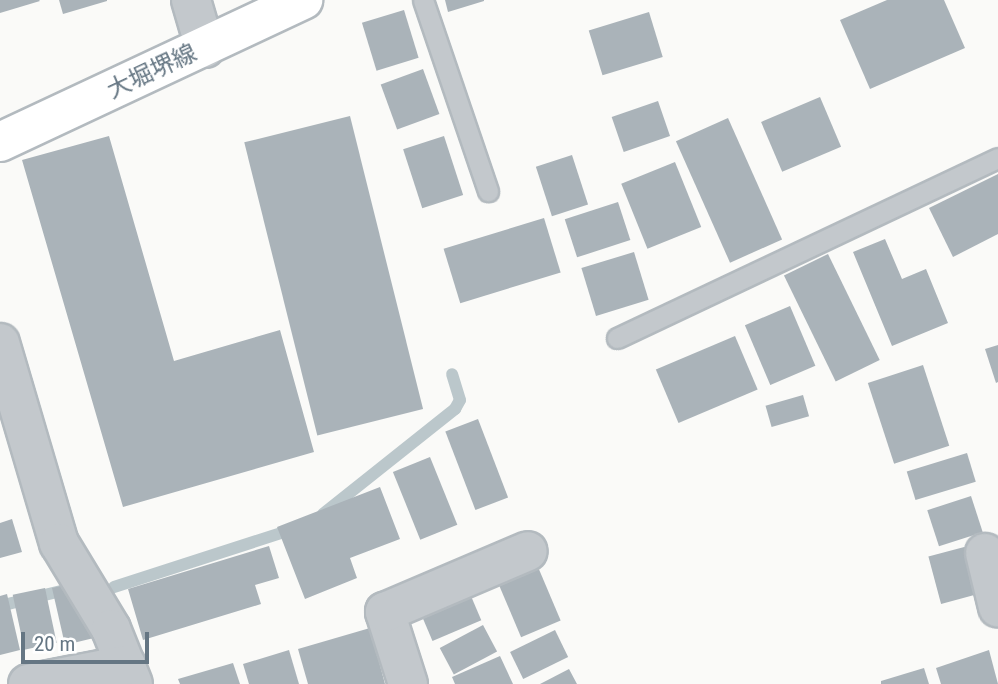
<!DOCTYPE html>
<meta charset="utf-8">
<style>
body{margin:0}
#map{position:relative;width:998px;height:684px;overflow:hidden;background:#fafaf8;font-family:"Roboto Condensed","Noto Sans JP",sans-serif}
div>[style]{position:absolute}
.stream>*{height:12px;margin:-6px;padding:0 6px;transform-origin:6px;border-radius:6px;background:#bbc7cb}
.building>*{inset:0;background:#aab3b9;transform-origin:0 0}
.roads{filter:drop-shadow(2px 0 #b3babf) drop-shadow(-2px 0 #b3babf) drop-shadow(0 2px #b3babf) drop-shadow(0 -2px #b3babf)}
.service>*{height:19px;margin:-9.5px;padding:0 9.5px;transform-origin:9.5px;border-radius:9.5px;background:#c3c8cc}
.minor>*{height:38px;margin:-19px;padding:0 19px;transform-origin:19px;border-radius:19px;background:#c3c8cc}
.secondary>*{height:38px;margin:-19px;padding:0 19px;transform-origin:19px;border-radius:19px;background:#fff}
span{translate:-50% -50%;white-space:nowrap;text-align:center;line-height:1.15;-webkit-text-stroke:7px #fff;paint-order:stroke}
.street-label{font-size:24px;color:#657683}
.scale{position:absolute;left:21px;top:632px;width:128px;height:32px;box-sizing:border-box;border:4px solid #657683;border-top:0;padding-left:9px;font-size:21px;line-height:24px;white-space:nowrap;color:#657683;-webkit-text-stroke:5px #fff;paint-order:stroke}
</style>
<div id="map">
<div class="stream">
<i style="left:323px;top:514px;width:169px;rotate:-38.5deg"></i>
<i style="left:455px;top:409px;width:10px;rotate:-61deg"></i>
<i style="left:460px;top:400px;width:27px;rotate:-107deg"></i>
<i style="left:114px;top:587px;width:189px;rotate:-17.9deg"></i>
<i style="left:0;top:606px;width:67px;rotate:-13.8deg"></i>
</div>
<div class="building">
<i style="clip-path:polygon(0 0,39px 0,40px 1px,0 13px)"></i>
<i style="clip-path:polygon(59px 0,107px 0,107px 1px,63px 14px)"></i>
<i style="clip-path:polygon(445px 0,484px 0,484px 1px,448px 12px)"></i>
<i style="clip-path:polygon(887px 0,944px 0,965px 48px,870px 89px,840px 20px)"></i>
<i style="left:404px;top:10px;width:50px;height:44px;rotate:73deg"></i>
<i style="left:649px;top:12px;width:47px;height:63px;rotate:73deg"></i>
<i style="left:423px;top:69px;width:48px;height:45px;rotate:70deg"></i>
<i style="left:820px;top:97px;width:54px;height:64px;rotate:67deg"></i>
<i style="left:658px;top:101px;width:37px;height:49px;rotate:71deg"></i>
<i style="left:350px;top:116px;width:302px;height:109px;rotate:76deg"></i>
<i style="left:728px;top:118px;width:133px;height:57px;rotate:66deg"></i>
<i style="clip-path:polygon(109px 136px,174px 361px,280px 330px,314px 452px,123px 507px,22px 160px)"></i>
<i style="left:444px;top:136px;width:62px;height:43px;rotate:72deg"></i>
<i style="left:572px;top:155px;width:52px;height:38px;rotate:72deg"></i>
<i style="left:675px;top:162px;width:70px;height:58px;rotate:68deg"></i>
<i style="clip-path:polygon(998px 174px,998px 234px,953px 257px,929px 208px)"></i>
<i style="left:618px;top:202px;width:40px;height:56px;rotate:72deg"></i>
<i style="left:544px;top:218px;width:57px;height:105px;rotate:73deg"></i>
<i style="clip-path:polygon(885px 239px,902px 279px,926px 269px,948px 323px,892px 346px,853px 252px)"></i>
<i style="left:634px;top:252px;width:50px;height:55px;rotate:73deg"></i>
<i style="left:828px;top:254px;width:118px;height:49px;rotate:64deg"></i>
<i style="left:790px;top:306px;width:65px;height:49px;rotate:67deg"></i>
<i style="left:735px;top:336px;width:58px;height:86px;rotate:67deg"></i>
<i style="clip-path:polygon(998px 345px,998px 382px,996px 383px,985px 349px)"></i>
<i style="left:923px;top:365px;width:85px;height:58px;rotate:72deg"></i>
<i style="left:803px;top:395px;width:22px;height:39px;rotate:74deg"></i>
<i style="left:478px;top:419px;width:84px;height:35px;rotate:69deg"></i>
<i style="left:967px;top:453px;width:30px;height:63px;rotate:73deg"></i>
<i style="left:430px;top:457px;width:73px;height:40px;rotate:68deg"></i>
<i style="clip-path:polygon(380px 487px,400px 539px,350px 558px,357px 578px,305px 599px,277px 527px)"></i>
<i style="left:971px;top:496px;width:38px;height:46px;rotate:72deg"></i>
<i style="clip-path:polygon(12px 519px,22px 552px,0 558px,0 523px)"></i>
<i style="clip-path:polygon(269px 546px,279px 578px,255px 585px,261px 604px,143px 640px,128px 589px)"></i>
<i style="left:968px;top:546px;width:49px;height:41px;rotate:75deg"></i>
<i style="left:538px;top:567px;width:58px;height:43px;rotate:67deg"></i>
<i style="clip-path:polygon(75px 583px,98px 637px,65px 645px,52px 588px)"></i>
<i style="left:45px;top:588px;width:56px;height:33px;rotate:78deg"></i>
<i style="left:468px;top:589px;width:34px;height:53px;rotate:67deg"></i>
<i style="clip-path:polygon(7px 594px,20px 650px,0 655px,0 596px)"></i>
<i style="left:483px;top:625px;width:30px;height:49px;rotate:62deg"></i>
<i style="clip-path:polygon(370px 628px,385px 684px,308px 684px,298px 649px)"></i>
<i style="left:555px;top:630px;width:30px;height:50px;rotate:64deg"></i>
<i style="clip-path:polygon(289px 650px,299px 684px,249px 684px,243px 664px)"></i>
<i style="clip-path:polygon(989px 650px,998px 684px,941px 684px,936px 668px)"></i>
<i style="clip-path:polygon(500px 656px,513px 684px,455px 684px,452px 677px)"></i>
<i style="clip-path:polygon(233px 663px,240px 684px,180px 684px,178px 679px)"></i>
<i style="clip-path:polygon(924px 668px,929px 684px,881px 684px,881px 681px)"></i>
<i style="clip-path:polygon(569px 669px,577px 684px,540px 684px)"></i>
</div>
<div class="roads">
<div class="service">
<i style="left:423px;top:0;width:202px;rotate:71.2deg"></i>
<i style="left:617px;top:338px;width:421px;rotate:-25.3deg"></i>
</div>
<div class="minor">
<i style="left:191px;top:0;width:50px;rotate:73.7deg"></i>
<i style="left:0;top:343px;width:209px;rotate:73.6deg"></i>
<i style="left:59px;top:543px;width:100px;rotate:58.8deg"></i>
<i style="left:111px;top:629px;width:59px;rotate:68.2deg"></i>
<i style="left:985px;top:553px;width:56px;rotate:76.5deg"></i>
<i style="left:28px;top:684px;width:100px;rotate:-11deg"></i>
<i style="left:408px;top:684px;width:76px;rotate:-107.7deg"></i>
<i style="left:385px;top:612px;width:155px;rotate:-23.1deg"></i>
</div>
<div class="secondary">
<i style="left:0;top:142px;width:335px;rotate:-25.1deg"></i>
</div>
</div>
<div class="street-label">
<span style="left:152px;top:72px;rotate:-25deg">大堀堺線</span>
</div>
<div class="scale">20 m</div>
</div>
